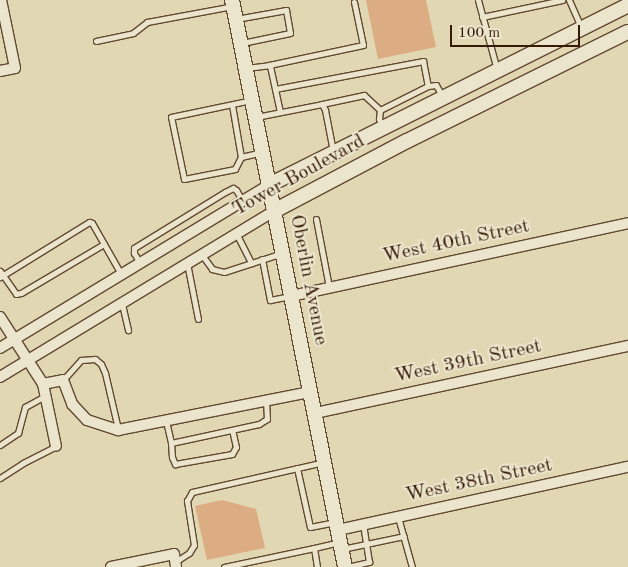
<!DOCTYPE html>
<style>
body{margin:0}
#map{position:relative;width:628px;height:567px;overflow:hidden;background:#e2d7b3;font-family:"Old Standard TT",serif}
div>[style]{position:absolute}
.building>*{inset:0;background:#dcac83}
.roads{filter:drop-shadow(1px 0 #614930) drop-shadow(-1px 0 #614930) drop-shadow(0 1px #614930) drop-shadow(0 -1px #614930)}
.lane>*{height:5px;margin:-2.5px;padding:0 2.5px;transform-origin:2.5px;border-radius:2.5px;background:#ece5ce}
.street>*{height:10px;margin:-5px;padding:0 5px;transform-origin:5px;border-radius:5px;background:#ece5ce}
.secondary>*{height:14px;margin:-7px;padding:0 7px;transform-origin:7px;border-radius:7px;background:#ece5ce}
span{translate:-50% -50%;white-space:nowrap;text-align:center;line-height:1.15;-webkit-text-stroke:4px #ece5ce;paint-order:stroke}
.street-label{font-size:20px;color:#361a05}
.scale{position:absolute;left:450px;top:25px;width:130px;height:22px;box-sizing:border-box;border:2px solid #361a05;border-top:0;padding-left:6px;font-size:15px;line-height:18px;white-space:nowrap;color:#361a05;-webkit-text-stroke:4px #ece5ce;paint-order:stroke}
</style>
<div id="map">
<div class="building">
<i style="clip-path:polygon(366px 0,426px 0,436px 47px,378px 59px)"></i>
<i style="clip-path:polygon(222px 500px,256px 509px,265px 548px,207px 560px,195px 506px)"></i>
</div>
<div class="roads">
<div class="lane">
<i style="left:478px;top:0;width:73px;rotate:74.8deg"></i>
<i style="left:569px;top:0;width:30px;rotate:66deg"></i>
<i style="left:482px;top:17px;width:82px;rotate:-12deg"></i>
<i style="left:236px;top:19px;width:51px;rotate:-10.2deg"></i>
<i style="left:286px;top:10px;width:23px;rotate:80deg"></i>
<i style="left:290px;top:33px;width:49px;rotate:168.2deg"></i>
<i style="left:96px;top:41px;width:38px;rotate:-12deg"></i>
<i style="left:133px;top:33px;width:18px;rotate:-38deg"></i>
<i style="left:147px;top:22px;width:87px;rotate:-10.5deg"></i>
<i style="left:269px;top:65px;width:96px;rotate:-12deg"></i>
<i style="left:363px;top:45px;width:44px;rotate:-101.8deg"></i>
<i style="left:246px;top:68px;width:23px;rotate:-7deg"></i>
<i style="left:269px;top:65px;width:1px;rotate:45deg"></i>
<i style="left:270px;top:66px;width:47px;rotate:77.7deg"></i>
<i style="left:275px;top:89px;width:151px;rotate:-10.7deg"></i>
<i style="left:423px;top:61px;width:25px;rotate:79deg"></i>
<i style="left:322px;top:104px;width:43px;rotate:-12.1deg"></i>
<i style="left:364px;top:95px;width:22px;rotate:43deg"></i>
<i style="left:232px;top:105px;width:53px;rotate:80.2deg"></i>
<i style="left:241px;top:157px;width:13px;rotate:117deg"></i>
<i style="left:235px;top:169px;width:52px;rotate:168.9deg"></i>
<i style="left:184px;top:179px;width:63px;rotate:-101.8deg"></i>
<i style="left:171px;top:117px;width:83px;rotate:-11.9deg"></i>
<i style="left:256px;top:117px;width:67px;rotate:-11.1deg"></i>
<i style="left:322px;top:104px;width:7px;rotate:63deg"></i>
<i style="left:325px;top:110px;width:42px;rotate:79deg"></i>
<i style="left:383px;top:127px;width:9px;rotate:-117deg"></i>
<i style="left:379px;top:119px;width:9px;rotate:-84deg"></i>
<i style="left:380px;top:110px;width:54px;rotate:-26.6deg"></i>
<i style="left:428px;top:86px;width:8px;rotate:-7deg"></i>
<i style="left:436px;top:85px;width:13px;rotate:61deg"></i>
<i style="left:241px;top:157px;width:22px;rotate:-13deg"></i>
<i style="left:316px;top:219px;width:69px;rotate:79.2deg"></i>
<i style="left:236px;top:233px;width:34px;rotate:63deg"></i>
<i style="left:202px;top:255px;width:17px;rotate:54deg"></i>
<i style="left:212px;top:269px;width:12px;rotate:14deg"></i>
<i style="left:224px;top:272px;width:61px;rotate:-18.1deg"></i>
<i style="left:262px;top:259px;width:42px;rotate:79deg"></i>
<i style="left:270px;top:300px;width:21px;rotate:-11deg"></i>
<i style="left:140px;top:263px;width:12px;rotate:-121deg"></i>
<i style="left:134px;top:253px;width:5px;rotate:-90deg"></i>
<i style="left:134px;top:248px;width:107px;rotate:-31.6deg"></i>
<i style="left:225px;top:192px;width:9px;rotate:-27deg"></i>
<i style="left:233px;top:188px;width:4px;rotate:34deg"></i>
<i style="left:236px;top:190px;width:13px;rotate:58deg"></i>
<i style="left:187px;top:263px;width:57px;rotate:78.9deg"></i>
<i style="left:0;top:271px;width:28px;rotate:55deg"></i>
<i style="left:16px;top:294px;width:5px;rotate:-11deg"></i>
<i style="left:21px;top:293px;width:96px;rotate:-30.6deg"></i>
<i style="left:0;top:277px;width:105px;rotate:-31.7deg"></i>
<i style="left:89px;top:222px;width:3px;rotate:18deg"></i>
<i style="left:92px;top:223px;width:59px;rotate:60.4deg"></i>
<i style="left:122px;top:304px;width:27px;rotate:77deg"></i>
<i style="left:63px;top:380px;width:27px;rotate:-48deg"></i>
<i style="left:81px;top:360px;width:14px;rotate:-4deg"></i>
<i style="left:95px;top:359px;width:8px;rotate:40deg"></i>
<i style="left:101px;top:364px;width:10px;rotate:66deg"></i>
<i style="left:105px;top:373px;width:57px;rotate:76.9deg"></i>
<i style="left:166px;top:421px;width:23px;rotate:77deg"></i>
<i style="left:171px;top:443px;width:90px;rotate:-12.2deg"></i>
<i style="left:259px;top:424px;width:9px;rotate:-32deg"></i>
<i style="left:267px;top:419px;width:18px;rotate:-93deg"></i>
<i style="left:171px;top:443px;width:14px;rotate:86deg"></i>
<i style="left:172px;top:457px;width:8px;rotate:67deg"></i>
<i style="left:175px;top:464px;width:58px;rotate:-10deg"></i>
<i style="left:232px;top:454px;width:8px;rotate:-60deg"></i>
<i style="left:236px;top:447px;width:17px;rotate:-103deg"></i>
<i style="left:0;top:445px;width:22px;rotate:-34deg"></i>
<i style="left:18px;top:433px;width:27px;rotate:-75deg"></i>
<i style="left:25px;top:407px;width:23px;rotate:-29deg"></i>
<i style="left:297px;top:468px;width:60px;rotate:77.6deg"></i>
<i style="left:310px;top:527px;width:26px;rotate:-11deg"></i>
<i style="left:0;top:478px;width:27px;rotate:-33deg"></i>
<i style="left:23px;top:463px;width:37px;rotate:-27deg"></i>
<i style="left:398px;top:517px;width:52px;rotate:74.4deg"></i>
<i style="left:342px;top:549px;width:63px;rotate:-11.8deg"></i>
<i style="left:175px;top:562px;width:17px;rotate:-33deg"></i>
<i style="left:189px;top:553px;width:9px;rotate:-58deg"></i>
<i style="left:194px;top:545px;width:45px;rotate:-99deg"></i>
<i style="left:187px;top:501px;width:10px;rotate:-61deg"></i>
<i style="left:192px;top:492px;width:135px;rotate:-12.8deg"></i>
<i style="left:224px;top:567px;width:92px;rotate:-11.9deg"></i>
<i style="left:317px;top:567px;width:19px;rotate:-99deg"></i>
<i style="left:314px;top:548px;width:27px;rotate:-13deg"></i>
<i style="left:347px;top:567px;width:23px;rotate:-13deg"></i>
<i style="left:369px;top:562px;width:37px;rotate:-99deg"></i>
</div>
<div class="street">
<i style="left:0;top:71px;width:15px;rotate:-11deg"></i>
<i style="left:15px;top:68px;width:69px;rotate:-101.6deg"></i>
<i style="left:291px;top:296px;width:345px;rotate:-12.2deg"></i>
<i style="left:0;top:317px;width:80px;rotate:57.3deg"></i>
<i style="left:43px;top:384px;width:63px;rotate:78.2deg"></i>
<i style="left:0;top:348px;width:315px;rotate:-31.2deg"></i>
<i style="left:0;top:377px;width:320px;rotate:-31.2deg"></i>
<i style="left:43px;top:384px;width:20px;rotate:-11deg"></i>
<i style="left:63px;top:380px;width:26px;rotate:69deg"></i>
<i style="left:72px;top:404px;width:22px;rotate:47deg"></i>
<i style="left:87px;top:420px;width:33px;rotate:18deg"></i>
<i style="left:118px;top:430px;width:196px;rotate:-11.2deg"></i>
<i style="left:315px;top:413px;width:320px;rotate:-12.1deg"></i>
<i style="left:338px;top:530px;width:297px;rotate:-12.3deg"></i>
<i style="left:111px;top:567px;width:64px;rotate:-11.7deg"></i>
<i style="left:174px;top:554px;width:13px;rotate:81deg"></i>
</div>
<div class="secondary">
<i style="left:232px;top:0;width:578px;rotate:78.73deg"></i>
<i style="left:269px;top:185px;width:402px;rotate:-26.6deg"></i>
<i style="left:274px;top:211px;width:150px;rotate:-27.8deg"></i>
<i style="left:407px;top:141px;width:246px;rotate:-26.3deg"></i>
</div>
</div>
<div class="street-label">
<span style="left:299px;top:176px;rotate:-29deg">Tower Boulevard</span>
<span style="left:456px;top:242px;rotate:-12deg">West 40th Street</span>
<span style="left:308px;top:280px;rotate:79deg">Oberlin Avenue</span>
<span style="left:468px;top:362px;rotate:-12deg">West 39th Street</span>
<span style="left:479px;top:481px;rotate:-12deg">West 38th Street</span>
</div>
<div class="scale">100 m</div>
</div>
